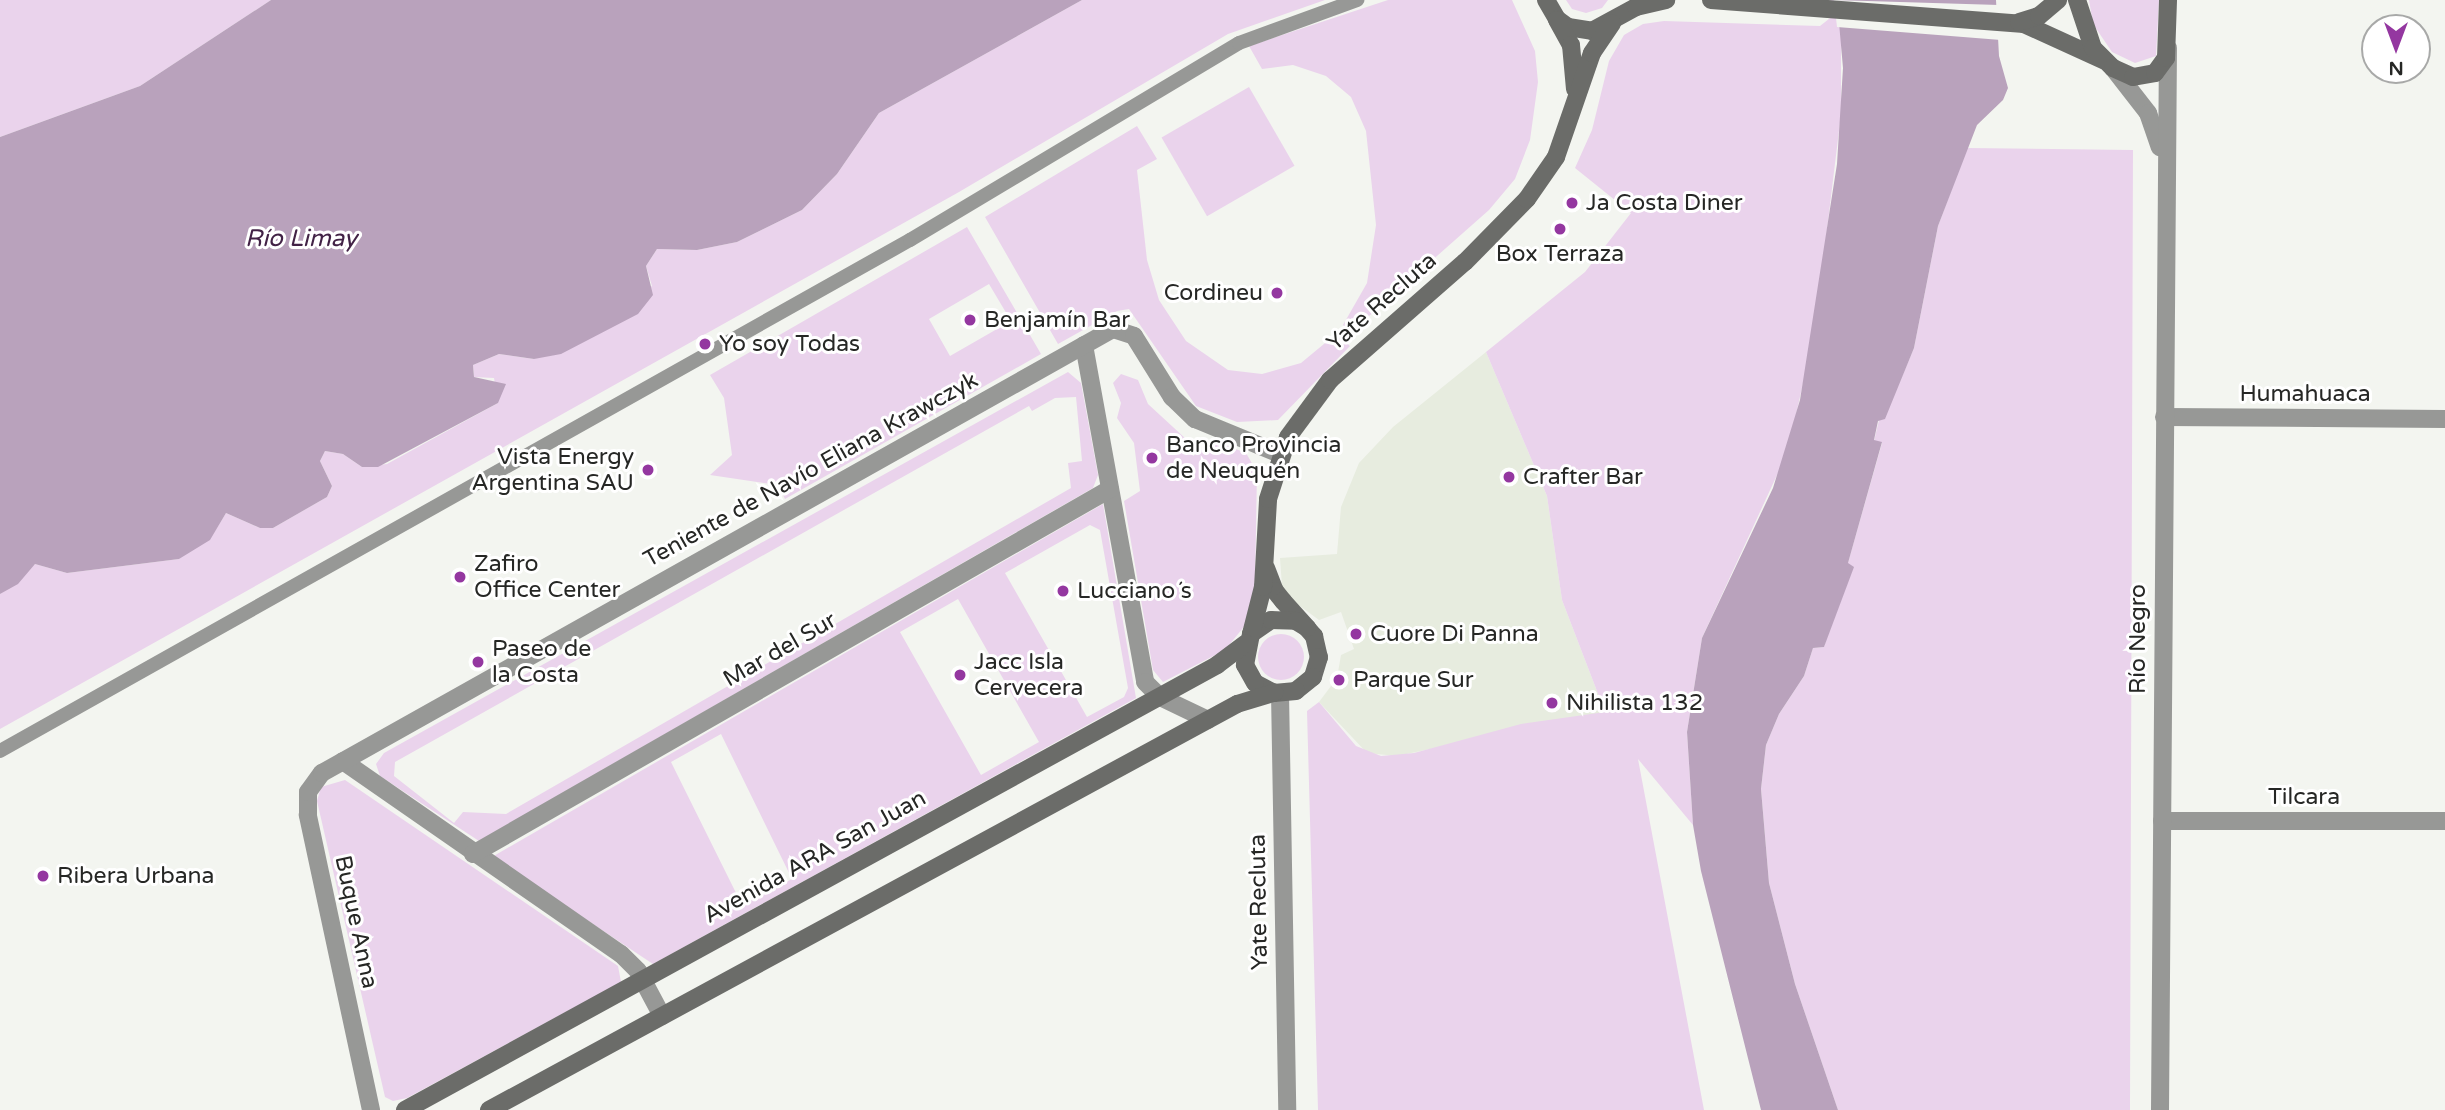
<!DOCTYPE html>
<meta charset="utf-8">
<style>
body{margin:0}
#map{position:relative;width:2445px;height:1110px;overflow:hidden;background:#f3f5f0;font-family:"Varela Round",sans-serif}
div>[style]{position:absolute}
.built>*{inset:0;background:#e7ecdf}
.green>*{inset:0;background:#ead3ec;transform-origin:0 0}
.round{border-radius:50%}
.water>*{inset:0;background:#b9a2bc}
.pier>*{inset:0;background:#f3f5f0}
.pedestrian>*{height:14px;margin:-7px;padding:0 7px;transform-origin:7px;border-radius:7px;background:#979896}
.minor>*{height:18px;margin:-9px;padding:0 9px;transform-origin:9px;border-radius:9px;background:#979896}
.tertiary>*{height:18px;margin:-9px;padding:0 9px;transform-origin:9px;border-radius:9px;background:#979896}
.secondary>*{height:18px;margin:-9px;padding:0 9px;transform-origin:9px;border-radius:9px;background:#6b6c69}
.dots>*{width:19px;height:19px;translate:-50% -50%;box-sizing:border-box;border:4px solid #fff;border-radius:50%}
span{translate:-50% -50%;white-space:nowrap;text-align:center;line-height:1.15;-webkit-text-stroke:6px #fff;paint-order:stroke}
.poi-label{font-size:23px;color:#262725}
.left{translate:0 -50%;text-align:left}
.right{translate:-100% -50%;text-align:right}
.street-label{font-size:23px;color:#262725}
.water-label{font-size:24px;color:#422246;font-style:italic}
.north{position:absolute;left:2361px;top:14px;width:70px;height:70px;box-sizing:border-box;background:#fff;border:2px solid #a8a9a8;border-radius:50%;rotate:180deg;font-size:19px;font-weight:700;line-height:28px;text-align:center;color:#262725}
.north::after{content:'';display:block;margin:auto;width:24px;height:32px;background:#9437a0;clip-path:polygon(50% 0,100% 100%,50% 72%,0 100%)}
</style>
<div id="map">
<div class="built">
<i style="clip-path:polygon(1486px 352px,1547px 496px,1562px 600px,1605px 712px,1397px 756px,1367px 753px,1319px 702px,1337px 678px,1341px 655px,1354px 649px,1341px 612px,1319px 620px,1293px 601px,1282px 586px,1280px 558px,1337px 554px,1341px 507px,1359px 463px,1393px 427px)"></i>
</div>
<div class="green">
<i style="clip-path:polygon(0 0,271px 0,140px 86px,0 137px)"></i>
<i style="clip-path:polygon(1082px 0,1325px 0,1228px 34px,959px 192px,0 729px,0 594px,29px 568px,35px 564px,67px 573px,179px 559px,215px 531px,226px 513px,260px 528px,273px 528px,327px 497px,332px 486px,320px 461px,325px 451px,343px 454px,362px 467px,387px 464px,498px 403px,494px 378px,474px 377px,473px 365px,499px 354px,534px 359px,652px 286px,646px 266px,657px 249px,697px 250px,737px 242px,802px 210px,837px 174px,879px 113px)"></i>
<i style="clip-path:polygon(1388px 0,1512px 0,1535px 51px,1538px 82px,1530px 140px,1515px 179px,1489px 210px,1351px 332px,1343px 325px,1367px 283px,1376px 225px,1366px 131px,1351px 97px,1326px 76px,1293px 65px,1262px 69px,1249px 46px)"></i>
<i style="clip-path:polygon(1566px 0,1608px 0,1602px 8px,1586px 13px,1572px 9px)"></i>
<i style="clip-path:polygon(1830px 0,1837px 0,1839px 11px,1841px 30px,1841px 114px,1815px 329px,1788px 451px,1702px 638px,1687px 732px,1693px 825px,1638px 759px,1704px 1110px,1318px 1110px,1307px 711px,1319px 702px,1356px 746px,1381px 756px,1414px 753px,1521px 724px,1605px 712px,1562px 600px,1547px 496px,1486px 352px,1585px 272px,1631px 213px,1575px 168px,1592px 130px,1609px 61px,1624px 35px,1643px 24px,1664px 21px,1820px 26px,1839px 11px)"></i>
<i style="clip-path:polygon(2089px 0,2159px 0,2156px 56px,2135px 63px,2112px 52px,2093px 24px)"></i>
<i style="left:1249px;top:87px;width:91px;height:101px;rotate:60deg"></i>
<i style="clip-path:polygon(1137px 126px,1157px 159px,1137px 170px,1147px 260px,1159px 300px,1186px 341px,1228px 370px,1262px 374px,1301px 363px,1336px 334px,1350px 346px,1278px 420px,1237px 422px,1196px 406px,1129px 309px,1117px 311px,1058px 344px,985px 217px)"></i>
<i style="clip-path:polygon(1967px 148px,2133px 150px,2130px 1110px,1838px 1110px,1795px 984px,1769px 883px,1761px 789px,1766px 745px,1779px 714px,1804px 676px,1813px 648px,1824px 647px,1882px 443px,1874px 441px,1879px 420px,1889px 407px,1914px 348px,1938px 226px)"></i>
<i style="clip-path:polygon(evenodd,967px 227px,1041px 354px,785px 499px,778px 485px,710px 475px,732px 455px,724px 398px,710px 375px,967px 227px,989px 284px,1011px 321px,950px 356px,929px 319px,989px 284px)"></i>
<i style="clip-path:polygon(evenodd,1068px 372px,1081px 383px,1098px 475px,1093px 488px,479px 841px,380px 776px,376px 764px,384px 753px,1068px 372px,1076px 397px,1082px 461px,1068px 463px,1071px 488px,506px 814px,463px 812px,454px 823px,394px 776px,395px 762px,1029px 406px,1032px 411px,1055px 398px,1076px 397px)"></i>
<i style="clip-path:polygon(1121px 374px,1138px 380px,1148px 404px,1186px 439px,1193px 456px,1215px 441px,1246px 453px,1257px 472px,1255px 586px,1247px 623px,1225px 650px,1163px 682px,1153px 670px,1124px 501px,1140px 491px,1134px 443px,1117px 418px,1121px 403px,1113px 383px)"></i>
<i style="clip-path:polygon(evenodd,1103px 504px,1136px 698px,653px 964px,492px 857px,1103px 504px,1090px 525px,1100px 530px,1128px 688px,1124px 697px,1087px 717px,1005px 573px,1090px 525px,1103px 504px,958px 599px,1039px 742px,981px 775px,900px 632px,958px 599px,1103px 504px,721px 734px,792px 879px,742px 905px,671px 762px,721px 734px)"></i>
<i class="round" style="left:1258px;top:634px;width:46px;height:46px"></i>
<i style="clip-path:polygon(345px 780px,618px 966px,621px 982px,407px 1098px,393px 1101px,385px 1097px,317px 801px,321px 787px)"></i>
</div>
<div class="water">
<i style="clip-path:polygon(271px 0,1082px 0,879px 113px,837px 174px,802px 210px,737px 242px,697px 250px,657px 249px,646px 266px,653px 295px,638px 314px,561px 354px,534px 359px,499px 354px,473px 365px,474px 377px,506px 384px,498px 403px,378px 467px,362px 467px,343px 454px,325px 451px,320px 461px,332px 486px,327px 497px,273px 528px,260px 528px,226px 513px,210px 540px,179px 559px,67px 573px,35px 564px,18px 584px,0 594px,0 137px,140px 86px)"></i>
<i style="clip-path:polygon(1837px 0,1996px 0,1999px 56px,2008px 88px,2003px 100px,1977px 125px,1938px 226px,1914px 348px,1885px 419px,1878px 421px,1874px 440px,1882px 442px,1848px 563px,1854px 567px,1824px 647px,1813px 648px,1804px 676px,1779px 714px,1766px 745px,1761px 789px,1769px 883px,1795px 984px,1838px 1110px,1761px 1110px,1701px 871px,1693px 825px,1687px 732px,1702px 638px,1773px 488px,1800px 400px,1837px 164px,1843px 68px)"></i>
</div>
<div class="pier">
<i style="clip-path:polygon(1834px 0,1999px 5px,2001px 40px,1837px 27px)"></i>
</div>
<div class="pedestrian">
<i style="left:0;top:751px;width:1044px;rotate:-29.32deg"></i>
<i style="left:910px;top:240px;width:383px;rotate:-30.9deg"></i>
<i style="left:1239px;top:43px;width:126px;rotate:-20deg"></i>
</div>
<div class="minor">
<i style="left:1084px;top:345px;width:342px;rotate:79.7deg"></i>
<i style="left:1145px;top:682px;width:21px;rotate:45deg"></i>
<i style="left:1160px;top:697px;width:53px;rotate:25.6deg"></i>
<i style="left:2164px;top:417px;width:281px;rotate:0.4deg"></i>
<i style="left:1280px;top:693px;width:417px;rotate:89deg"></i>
<i style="left:343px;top:761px;width:338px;rotate:34.8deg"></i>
<i style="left:621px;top:954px;width:24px;rotate:45deg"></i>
<i style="left:638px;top:971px;width:51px;rotate:61.9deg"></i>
<i style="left:2162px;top:821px;width:283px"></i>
<i style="left:473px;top:854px;width:734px;rotate:-29.81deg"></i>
<i style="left:371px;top:1110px;width:302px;rotate:-102.1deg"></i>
<i style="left:308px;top:815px;width:23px;rotate:-90deg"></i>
<i style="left:308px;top:792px;width:24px;rotate:-54deg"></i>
<i style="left:322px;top:773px;width:907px;rotate:-29.31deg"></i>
<i style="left:1113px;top:329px;width:22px;rotate:18deg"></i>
<i style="left:1134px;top:336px;width:72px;rotate:58.1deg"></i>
<i style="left:1172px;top:397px;width:32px;rotate:44deg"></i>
<i style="left:1195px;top:419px;width:92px;rotate:22.4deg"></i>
</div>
<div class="tertiary">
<i style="left:2113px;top:68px;width:57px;rotate:52.1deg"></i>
<i style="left:2148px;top:113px;width:36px;rotate:71deg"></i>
<i style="left:2160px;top:1110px;width:1062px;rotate:-89.57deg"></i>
</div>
<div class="secondary">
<i style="left:1546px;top:0;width:22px;rotate:60deg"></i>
<i style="left:1557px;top:19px;width:14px;rotate:36deg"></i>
<i style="left:1568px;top:27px;width:24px;rotate:9deg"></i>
<i style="left:1592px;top:31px;width:50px;rotate:-28.6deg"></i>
<i style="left:1636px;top:7px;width:31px;rotate:-13deg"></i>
<i style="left:1711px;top:0;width:314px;rotate:4.4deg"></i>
<i style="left:2024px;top:24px;width:87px;rotate:24.5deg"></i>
<i style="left:2077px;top:0;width:51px;rotate:71.6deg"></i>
<i style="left:2093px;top:48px;width:28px;rotate:45deg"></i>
<i style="left:2113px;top:68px;width:22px;rotate:24deg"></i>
<i style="left:2133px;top:77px;width:22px;rotate:-10deg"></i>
<i style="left:2155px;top:73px;width:19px;rotate:-54deg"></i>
<i style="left:2166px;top:58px;width:58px;rotate:-88deg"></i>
<i style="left:1557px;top:20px;width:29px;rotate:61deg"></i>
<i style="left:1571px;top:45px;width:44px;rotate:84.8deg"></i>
<i style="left:2019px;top:22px;width:21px;rotate:-17deg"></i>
<i style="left:2039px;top:16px;width:25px;rotate:-40deg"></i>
<i style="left:1266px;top:568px;width:25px;rotate:69deg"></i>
<i style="left:1275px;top:591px;width:13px;rotate:51deg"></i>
<i style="left:1283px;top:601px;width:36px;rotate:48deg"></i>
<i style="left:1307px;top:628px;width:11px;rotate:49deg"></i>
<i style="left:1314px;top:636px;width:22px;rotate:77deg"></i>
<i style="left:1319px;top:657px;width:21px;rotate:107deg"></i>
<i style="left:1313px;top:677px;width:22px;rotate:141deg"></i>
<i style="left:1296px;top:691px;width:22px;rotate:175deg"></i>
<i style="left:1274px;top:693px;width:21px;rotate:-152deg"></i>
<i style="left:1255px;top:683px;width:21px;rotate:-119deg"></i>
<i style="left:1245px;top:665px;width:32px;rotate:-79deg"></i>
<i style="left:1251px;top:634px;width:24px;rotate:-35deg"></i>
<i style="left:1271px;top:620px;width:25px;rotate:2deg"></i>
<i style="left:1296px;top:621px;width:13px;rotate:32deg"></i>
<i style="left:1251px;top:634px;width:49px;rotate:-75.7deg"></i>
<i style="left:1263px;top:587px;width:88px;rotate:-86.7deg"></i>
<i style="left:1268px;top:499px;width:65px;rotate:-72.1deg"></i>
<i style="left:1288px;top:437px;width:71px;rotate:-53.6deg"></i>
<i style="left:1330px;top:380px;width:179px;rotate:-41.2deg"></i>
<i style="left:1465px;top:262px;width:88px;rotate:-45.5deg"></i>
<i style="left:1527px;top:199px;width:51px;rotate:-55.4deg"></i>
<i style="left:1556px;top:157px;width:110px;rotate:-70.9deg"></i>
<i style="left:1592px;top:53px;width:36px;rotate:-56deg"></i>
<i style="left:405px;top:1110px;width:926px;rotate:-28.72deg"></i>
<i style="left:1217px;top:665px;width:36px;rotate:-37deg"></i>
<i style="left:489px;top:1110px;width:851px;rotate:-28.49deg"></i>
<i style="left:1237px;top:704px;width:39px;rotate:-17deg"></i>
</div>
<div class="dots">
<i style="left:1572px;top:203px;background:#9437a0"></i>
<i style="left:1560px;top:229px;background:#9437a0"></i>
<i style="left:1277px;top:293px;background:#9437a0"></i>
<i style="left:970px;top:320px;background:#9437a0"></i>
<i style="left:705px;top:344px;background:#9437a0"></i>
<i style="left:1152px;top:458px;background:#9437a0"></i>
<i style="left:648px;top:470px;background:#9437a0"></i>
<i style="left:1509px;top:477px;background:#9437a0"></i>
<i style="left:460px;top:577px;background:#9437a0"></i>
<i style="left:1063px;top:591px;background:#9437a0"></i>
<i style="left:1356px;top:634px;background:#9437a0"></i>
<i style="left:478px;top:662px;background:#9437a0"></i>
<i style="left:960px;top:675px;background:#9437a0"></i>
<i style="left:1339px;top:680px;background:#9437a0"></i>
<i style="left:1552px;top:703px;background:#9437a0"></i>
<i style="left:43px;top:876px;background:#9437a0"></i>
</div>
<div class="poi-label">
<span class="left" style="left:1586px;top:203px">Ja Costa Diner</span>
<span style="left:1560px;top:254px">Box Terraza</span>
<span class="right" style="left:1263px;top:293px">Cordineu</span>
<span class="left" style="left:984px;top:320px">Benjamín Bar</span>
<span class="left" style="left:719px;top:344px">Yo soy Todas</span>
<span class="left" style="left:1166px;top:458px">Banco Provincia<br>de Neuquén</span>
<span class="right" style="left:634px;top:470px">Vista Energy<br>Argentina SAU</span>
<span class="left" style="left:1523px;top:477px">Crafter Bar</span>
<span class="left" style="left:474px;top:577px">Zafiro<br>Office Center</span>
<span class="left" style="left:1077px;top:591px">Lucciano´s</span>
<span class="left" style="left:1370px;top:634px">Cuore Di Panna</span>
<span class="left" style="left:492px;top:662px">Paseo de<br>la Costa</span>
<span class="left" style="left:974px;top:675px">Jacc Isla<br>Cervecera</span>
<span class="left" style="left:1353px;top:680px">Parque Sur</span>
<span class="left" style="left:1566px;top:703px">Nihilista 132</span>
<span class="left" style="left:57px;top:876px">Ribera Urbana</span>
</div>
<div class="street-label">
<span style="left:1382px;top:302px;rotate:-41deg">Yate Recluta</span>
<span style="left:2305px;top:394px">Humahuaca</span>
<span style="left:811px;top:470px;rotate:-29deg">Teniente de Navío Eliana Krawczyk</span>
<span style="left:2138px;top:639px;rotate:-90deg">Río Negro</span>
<span style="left:780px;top:650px;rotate:-30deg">Mar del Sur</span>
<span style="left:2304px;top:797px">Tilcara</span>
<span style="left:815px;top:857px;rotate:-29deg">Avenida ARA San Juan</span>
<span style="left:1259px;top:902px;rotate:-91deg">Yate Recluta</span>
<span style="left:356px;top:922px;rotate:78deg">Buque Anna</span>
</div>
<div class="water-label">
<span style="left:301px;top:239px">Río Limay</span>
</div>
<div class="north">N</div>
</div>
